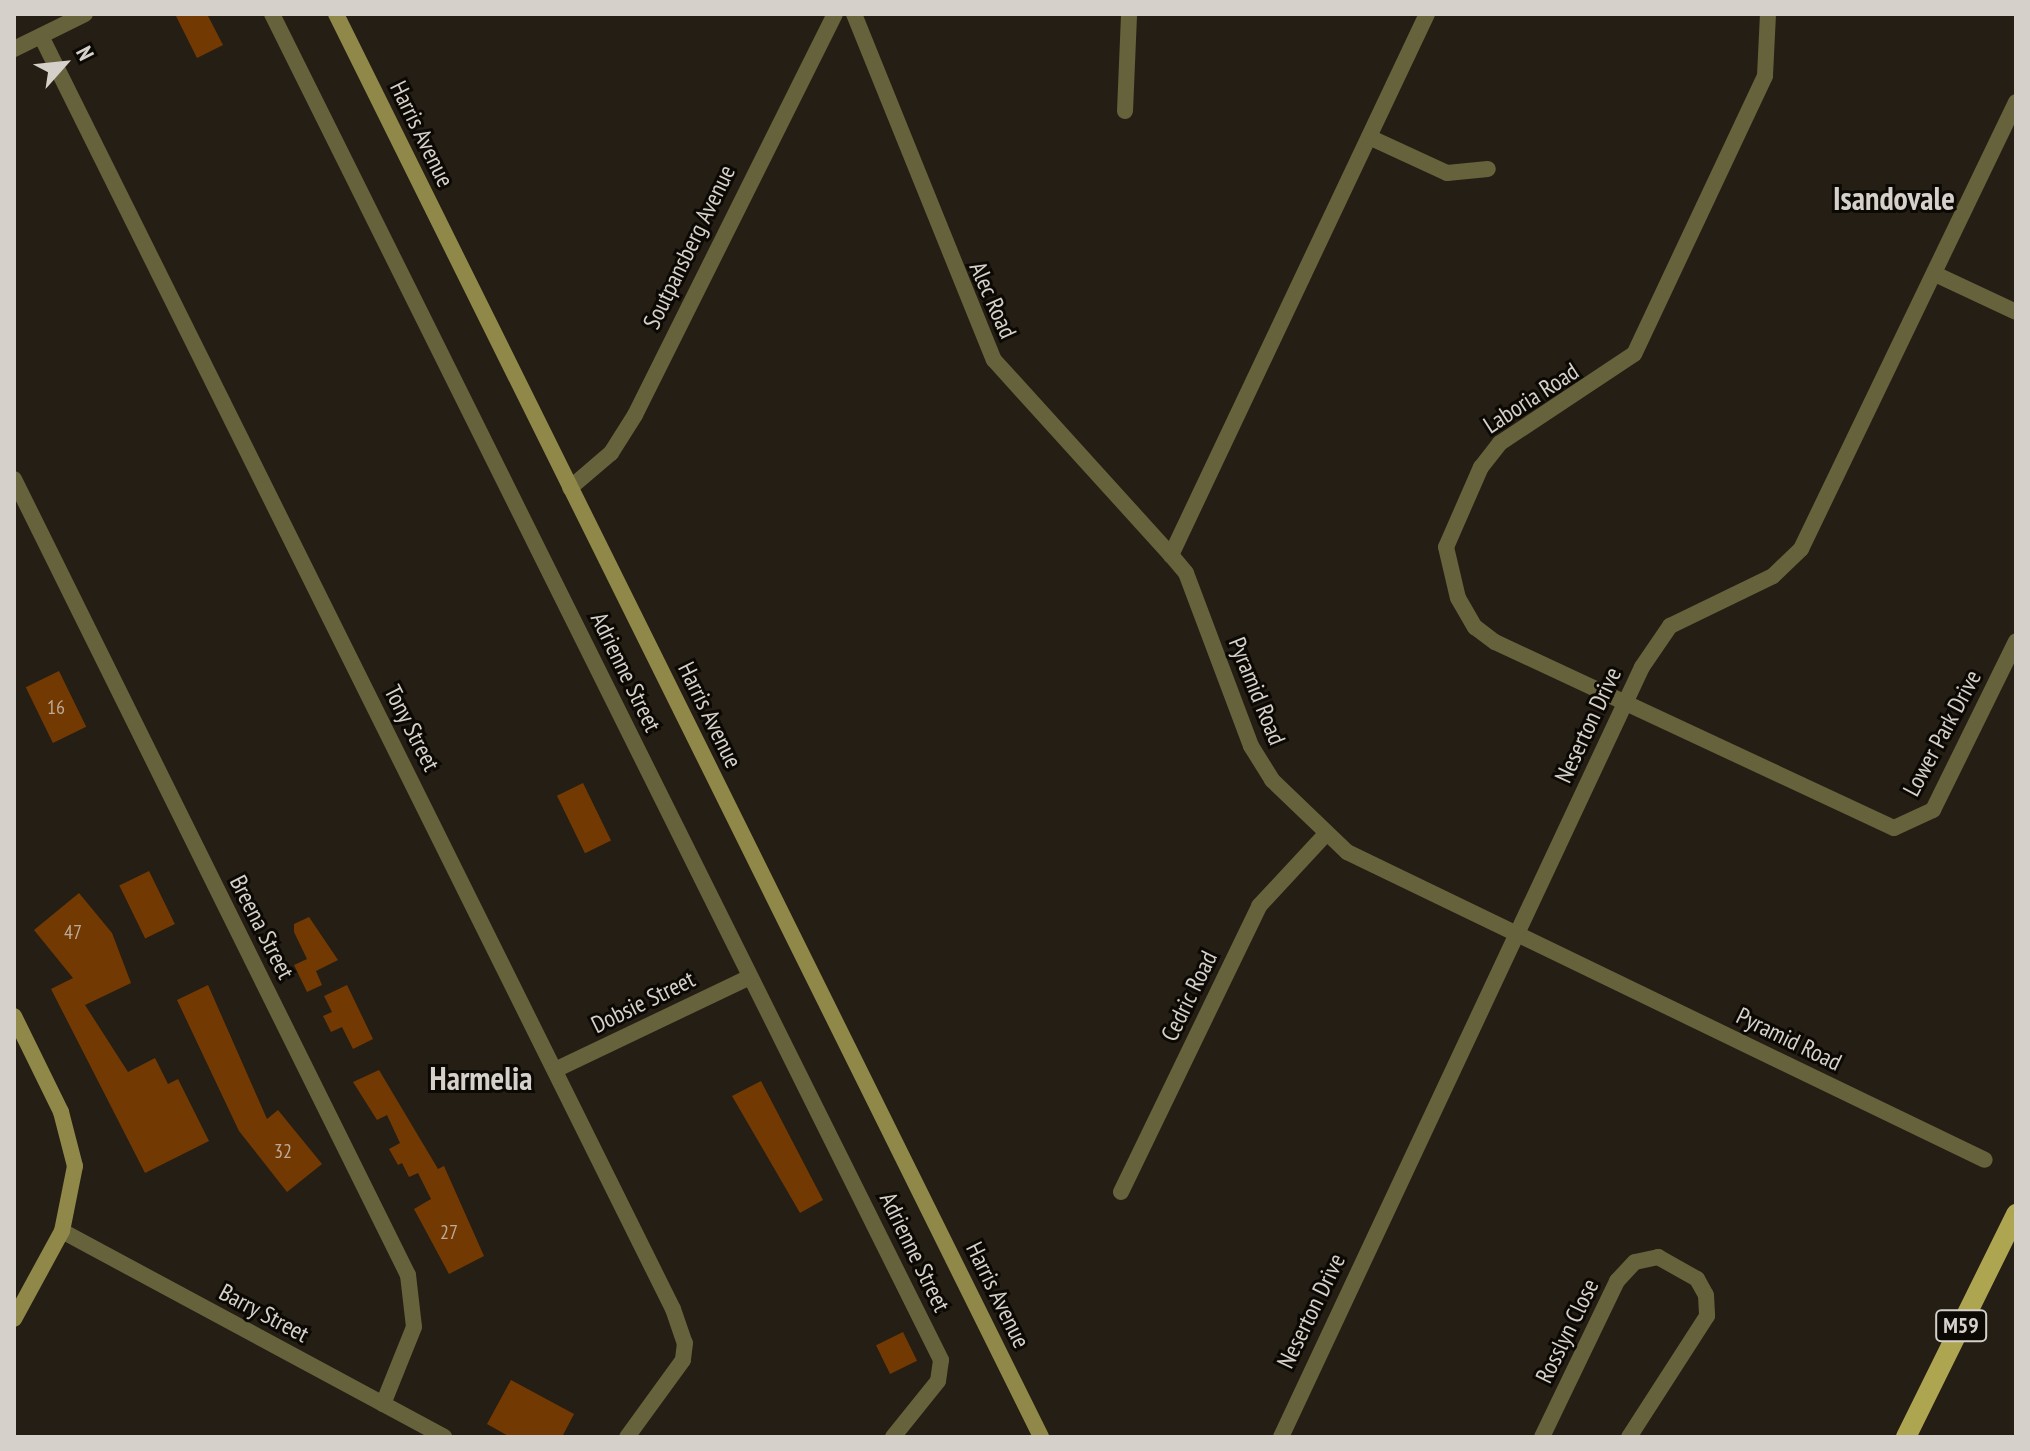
<!DOCTYPE html>
<style>
body{margin:0}
#map{position:relative;width:2030px;height:1451px;overflow:hidden;background:#251e14;font-family:"PT Sans Narrow",sans-serif}
div>[style]{position:absolute}
.building>*{inset:0;background:#733902;transform-origin:0 0}
.minor>*{height:16px;margin:-8px;padding:0 8px;transform-origin:8px;border-radius:8px;background:#66623c}
.secondary>*{height:16px;margin:-8px;padding:0 8px;transform-origin:8px;border-radius:8px;background:#8f8848}
.primary>*{height:20px;margin:-10px;padding:0 10px;transform-origin:10px;border-radius:10px;background:#aea551}
span{translate:-50% -50%;white-space:nowrap;text-align:center;line-height:1.15;-webkit-text-stroke:6px #0c0905;paint-order:stroke}
.number-label{font-size:20px;color:#bcab98}
.number-label span{-webkit-text-stroke-width:0}
.shield-label span{padding:2px 6px;background:#0c0905;border:2px solid;border-radius:6px;-webkit-text-stroke-width:0}
.shield-label{font-size:22px;color:#d5d1ca;font-weight:700}
.street-label{font-size:24px;color:#d5d1ca}
.district-label{font-size:32px;color:#d5d1ca;font-weight:700}
.frame{position:absolute;inset:0;border:16px solid #d5d1ca;pointer-events:none}
.north{position:absolute;left:24px;top:24px;width:80px;height:80px;-webkit-text-stroke:6px #0c0905;paint-order:stroke;rotate:63deg;font-size:22px;font-weight:700;line-height:32px;text-align:center;color:#d5d1ca}
.north::after{content:'';display:block;margin:auto;width:28px;height:36px;background:#d5d1ca;clip-path:polygon(50% 0,100% 100%,50% 72%,0 100%)}
</style>
<div id="map">
<div class="building">
<i style="clip-path:polygon(175px 14px,207px 14px,223px 45px,197px 58px)"></i>
<i style="left:59px;top:671px;width:62px;height:37px;rotate:64deg"></i>
<i style="left:583px;top:783px;width:64px;height:29px;rotate:64deg"></i>
<i style="left:149px;top:871px;width:59px;height:33px;rotate:64deg"></i>
<i style="clip-path:polygon(79px 893px,112px 933px,131px 983px,85px 1005px,128px 1072px,155px 1058px,168px 1084px,178px 1079px,209px 1141px,145px 1173px,51px 989px,73px 978px,34px 930px)"></i>
<i style="clip-path:polygon(309px 917px,338px 960px,316px 971px,322px 985px,307px 992px,294px 965px,307px 959px,294px 932px,294px 924px)"></i>
<i style="clip-path:polygon(208px 985px,267px 1119px,278px 1110px,322px 1164px,287px 1192px,239px 1131px,177px 1000px)"></i>
<i style="clip-path:polygon(347px 985px,373px 1039px,353px 1049px,342px 1027px,331px 1032px,323px 1016px,332px 1012px,324px 996px)"></i>
<i style="clip-path:polygon(379px 1070px,438px 1169px,444px 1166px,484px 1256px,449px 1274px,414px 1209px,431px 1199px,418px 1173px,409px 1177px,402px 1163px,398px 1165px,389px 1149px,400px 1143px,387px 1115px,377px 1120px,353px 1082px)"></i>
<i style="clip-path:polygon(761px 1081px,823px 1200px,800px 1213px,732px 1096px)"></i>
<i style="left:903px;top:1332px;width:32px;height:30px;rotate:64deg"></i>
<i style="clip-path:polygon(511px 1380px,574px 1414px,562px 1437px,510px 1437px,487px 1424px)"></i>
</div>
<div class="minor">
<i style="left:272px;top:14px;width:1503px;rotate:63.57deg"></i>
<i style="left:941px;top:1360px;width:21px;rotate:98deg"></i>
<i style="left:938px;top:1381px;width:72px;rotate:128.8deg"></i>
<i style="left:854px;top:14px;width:373px;rotate:68deg"></i>
<i style="left:994px;top:360px;width:263px;rotate:47.8deg"></i>
<i style="left:1427px;top:14px;width:599px;rotate:115.32deg"></i>
<i style="left:1171px;top:555px;width:23px;rotate:50deg"></i>
<i style="left:1186px;top:573px;width:185px;rotate:69.4deg"></i>
<i style="left:1251px;top:746px;width:40px;rotate:58deg"></i>
<i style="left:1272px;top:780px;width:104px;rotate:43.8deg"></i>
<i style="left:1347px;top:852px;width:708px;rotate:25.77deg"></i>
<i style="left:1768px;top:14px;width:62px;rotate:92.8deg"></i>
<i style="left:1765px;top:76px;width:307px;rotate:115.2deg"></i>
<i style="left:1634px;top:354px;width:161px;rotate:146.4deg"></i>
<i style="left:1500px;top:443px;width:31px;rotate:128deg"></i>
<i style="left:1481px;top:467px;width:87px;rotate:113.6deg"></i>
<i style="left:1446px;top:547px;width:52px;rotate:76.8deg"></i>
<i style="left:1458px;top:598px;width:34px;rotate:60deg"></i>
<i style="left:1475px;top:627px;width:25px;rotate:37deg"></i>
<i style="left:1495px;top:642px;width:440px;rotate:25deg"></i>
<i style="left:1894px;top:828px;width:43px;rotate:-24.8deg"></i>
<i style="left:1933px;top:810px;width:188px;rotate:-63.8deg"></i>
<i style="left:41px;top:36px;width:1421px;rotate:63.6deg"></i>
<i style="left:673px;top:1309px;width:36px;rotate:71deg"></i>
<i style="left:685px;top:1343px;width:17px;rotate:97deg"></i>
<i style="left:683px;top:1360px;width:95px;rotate:126deg"></i>
<i style="left:14px;top:49px;width:79px;rotate:-26.2deg"></i>
<i style="left:1125px;top:111px;width:97px;rotate:-87.6deg"></i>
<i style="left:1369px;top:137px;width:86px;rotate:24.8deg"></i>
<i style="left:1447px;top:173px;width:41px;rotate:-5.6deg"></i>
<i style="left:1935px;top:274px;width:89px;rotate:25.1deg"></i>
<i style="left:14px;top:479px;width:888px;rotate:63.67deg"></i>
<i style="left:408px;top:1275px;width:52px;rotate:83.4deg"></i>
<i style="left:414px;top:1327px;width:83px;rotate:111.9deg"></i>
<i style="left:570px;top:488px;width:54px;rotate:-40.5deg"></i>
<i style="left:611px;top:453px;width:45px;rotate:-57.7deg"></i>
<i style="left:635px;top:415px;width:448px;rotate:-63.5deg"></i>
<i style="left:555px;top:1070px;width:216px;rotate:-25.5deg"></i>
<i style="left:1121px;top:1192px;width:318px;rotate:-64.2deg"></i>
<i style="left:1259px;top:906px;width:96px;rotate:-47.1deg"></i>
<i style="left:62px;top:1231px;width:434px;rotate:28.3deg"></i>
<i style="left:1281px;top:1437px;width:850px;rotate:-64.88deg"></i>
<i style="left:1642px;top:667px;width:50px;rotate:-55.7deg"></i>
<i style="left:1670px;top:626px;width:114px;rotate:-25.9deg"></i>
<i style="left:1773px;top:576px;width:39px;rotate:-44deg"></i>
<i style="left:1801px;top:549px;width:496px;rotate:-64.3deg"></i>
<i style="left:1542px;top:1437px;width:173px;rotate:-64.3deg"></i>
<i style="left:1617px;top:1281px;width:26px;rotate:-47deg"></i>
<i style="left:1635px;top:1262px;width:24px;rotate:-12deg"></i>
<i style="left:1658px;top:1257px;width:45px;rotate:29.4deg"></i>
<i style="left:1697px;top:1279px;width:18px;rotate:61deg"></i>
<i style="left:1706px;top:1295px;width:21px;rotate:87deg"></i>
<i style="left:1707px;top:1316px;width:144px;rotate:122.8deg"></i>
</div>
<div class="secondary">
<i style="left:336px;top:14px;width:1588px;rotate:63.64deg"></i>
<i style="left:14px;top:1016px;width:107px;rotate:63.9deg"></i>
<i style="left:61px;top:1112px;width:56px;rotate:75.5deg"></i>
<i style="left:75px;top:1166px;width:66px;rotate:101.3deg"></i>
<i style="left:62px;top:1231px;width:100px;rotate:118.6deg"></i>
</div>
<div class="primary">
<i style="left:1906px;top:1437px;width:249px;rotate:-63.7deg"></i>
</div>
<div class="number-label">
<span style="left:56px;top:707px">16</span>
<span style="left:73px;top:932px">47</span>
<span style="left:283px;top:1151px">32</span>
<span style="left:449px;top:1232px">27</span>
</div>
<div class="shield-label">
<span style="left:1961px;top:1326px">M59</span>
</div>
<div class="street-label">
<span style="left:422px;top:134px;rotate:64deg">Harris Avenue</span>
<span style="left:689px;top:247px;rotate:-64deg">Soutpansberg Avenue</span>
<span style="left:993px;top:300px;rotate:66deg">Alec Road</span>
<span style="left:1531px;top:398px;rotate:-33deg">Laboria Road</span>
<span style="left:626px;top:672px;rotate:64deg">Adrienne Street</span>
<span style="left:1257px;top:691px;rotate:68deg">Pyramid Road</span>
<span style="left:710px;top:715px;rotate:64deg">Harris Avenue</span>
<span style="left:1588px;top:725px;rotate:-65deg">Neserton Drive</span>
<span style="left:412px;top:728px;rotate:63deg">Tony Street</span>
<span style="left:1942px;top:733px;rotate:-62deg">Lower Park Drive</span>
<span style="left:262px;top:927px;rotate:63deg">Breena Street</span>
<span style="left:1189px;top:996px;rotate:-64deg">Cedric Road</span>
<span style="left:643px;top:1002px;rotate:-26deg">Dobsie Street</span>
<span style="left:1789px;top:1039px;rotate:26deg">Pyramid Road</span>
<span style="left:915px;top:1252px;rotate:64deg">Adrienne Street</span>
<span style="left:998px;top:1295px;rotate:64deg">Harris Avenue</span>
<span style="left:1311px;top:1311px;rotate:-64deg">Neserton Drive</span>
<span style="left:264px;top:1313px;rotate:28deg">Barry Street</span>
<span style="left:1567px;top:1331px;rotate:-64deg">Rosslyn Close</span>
</div>
<div class="district-label">
<span style="left:1894px;top:198px">Isandovale</span>
<span style="left:481px;top:1078px">Harmelia</span>
</div>
<div class="frame"></div>
<div class="north">N</div>
</div>
